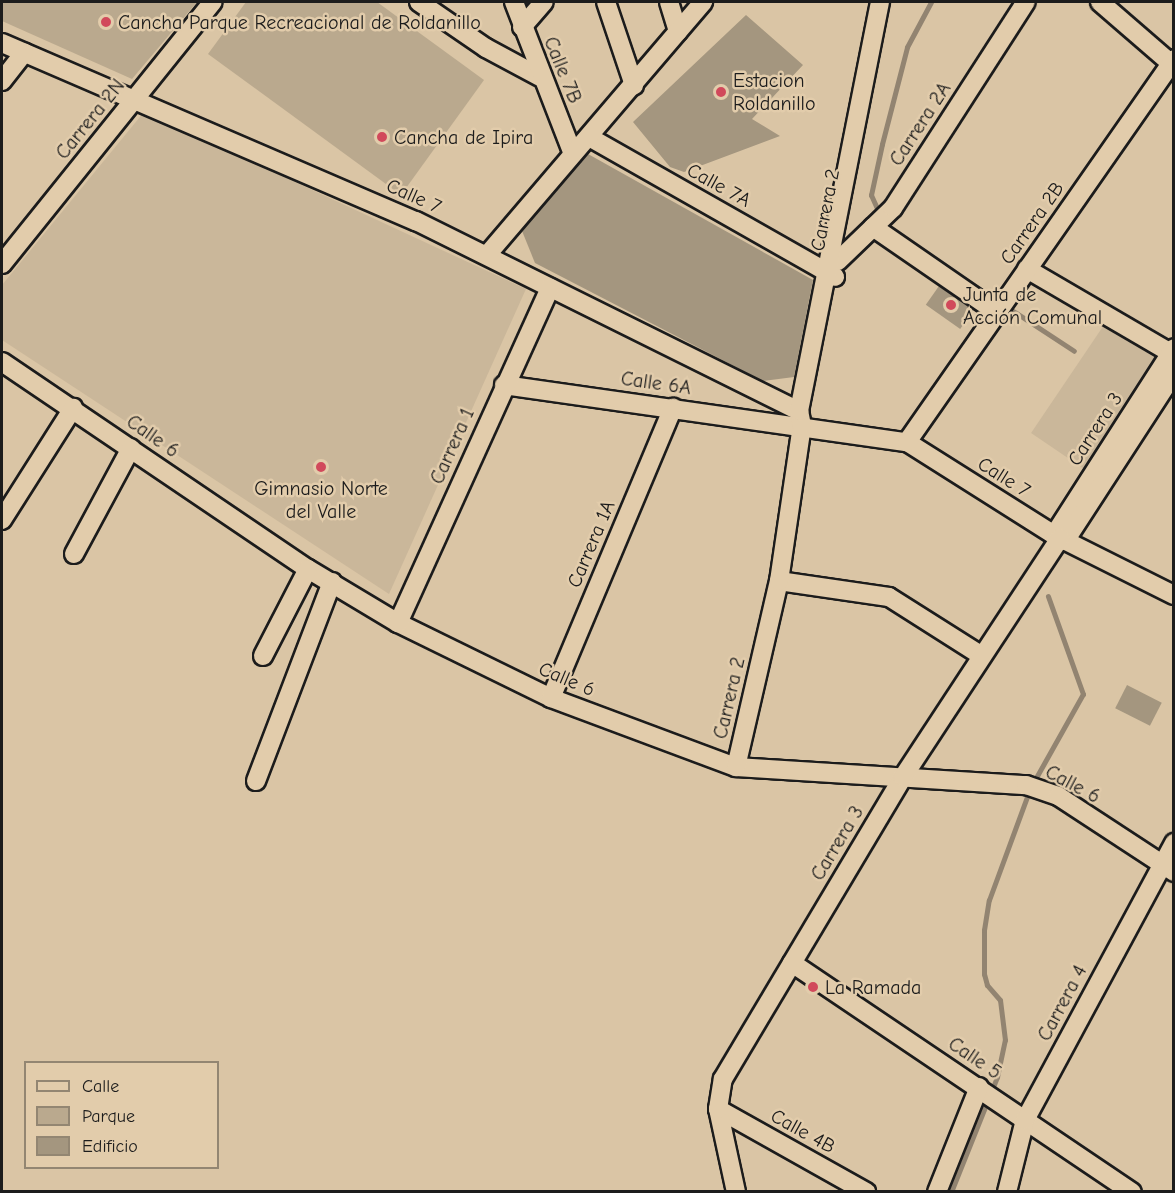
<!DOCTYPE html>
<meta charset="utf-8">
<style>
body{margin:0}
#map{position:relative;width:1175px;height:1193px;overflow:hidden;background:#dac5a5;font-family:"Comic Neue",sans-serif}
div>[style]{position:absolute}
.built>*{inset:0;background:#cab79a;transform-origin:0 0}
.green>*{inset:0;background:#baa98e}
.stream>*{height:5px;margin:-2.5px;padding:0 2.5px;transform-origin:2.5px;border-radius:2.5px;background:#928471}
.building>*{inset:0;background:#a4967f;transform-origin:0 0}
.roads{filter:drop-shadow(2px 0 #1c1c1c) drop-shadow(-2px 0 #1c1c1c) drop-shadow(0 2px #1c1c1c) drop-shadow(0 -2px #1c1c1c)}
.minor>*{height:18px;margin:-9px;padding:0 9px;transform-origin:9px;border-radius:9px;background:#e2ccab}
.dots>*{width:16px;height:16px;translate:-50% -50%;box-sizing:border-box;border:3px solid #e2ccab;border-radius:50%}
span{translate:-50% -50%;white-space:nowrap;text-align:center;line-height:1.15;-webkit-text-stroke:5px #e2ccab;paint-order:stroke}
.poi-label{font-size:20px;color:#1c1c1c}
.left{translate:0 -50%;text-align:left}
.street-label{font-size:20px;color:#1c1c1c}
.frame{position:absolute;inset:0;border:3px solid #1c1c1c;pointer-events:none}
.legend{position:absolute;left:24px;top:1061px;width:195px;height:108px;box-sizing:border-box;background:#e2ccab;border:2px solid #938672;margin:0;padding:8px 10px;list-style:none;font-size:18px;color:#1c1c1c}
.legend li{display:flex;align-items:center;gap:12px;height:30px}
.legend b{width:30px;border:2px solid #938672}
</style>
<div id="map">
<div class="built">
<i style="clip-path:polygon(144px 112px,526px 289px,389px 594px,2px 340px,2px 285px)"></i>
<i style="left:1106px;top:322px;width:64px;height:134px;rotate:34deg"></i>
</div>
<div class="green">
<i style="clip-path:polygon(2px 2px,197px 2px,132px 79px,2px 21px)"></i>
<i style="clip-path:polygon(246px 2px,377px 2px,484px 80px,401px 195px,208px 54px)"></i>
</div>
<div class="stream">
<i style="left:880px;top:215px;width:22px;rotate:-114deg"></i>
<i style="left:871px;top:195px;width:52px;rotate:-77.8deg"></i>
<i style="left:882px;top:144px;width:100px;rotate:-75.5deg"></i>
<i style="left:907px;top:47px;width:51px;rotate:-61.9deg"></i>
<i style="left:955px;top:273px;width:142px;rotate:33.2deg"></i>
<i style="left:1033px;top:783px;width:102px;rotate:-60.7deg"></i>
<i style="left:1083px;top:694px;width:104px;rotate:-109.7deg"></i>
<i style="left:951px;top:1192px;width:124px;rotate:-68.2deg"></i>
<i style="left:997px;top:1077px;width:38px;rotate:-78deg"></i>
<i style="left:1005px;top:1040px;width:40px;rotate:-97.1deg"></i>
<i style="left:1000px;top:1000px;width:20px;rotate:-131deg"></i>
<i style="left:987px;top:985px;width:11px;rotate:-105deg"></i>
<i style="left:984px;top:974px;width:44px;rotate:-90deg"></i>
<i style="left:984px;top:930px;width:30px;rotate:-81deg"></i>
<i style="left:989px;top:900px;width:116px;rotate:-69.8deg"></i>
</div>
<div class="building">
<i style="clip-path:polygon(746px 15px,803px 65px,752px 119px,780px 136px,684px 172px,670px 167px,633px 122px)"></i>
<i style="clip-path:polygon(588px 154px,813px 280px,794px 377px,763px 381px,535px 263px,522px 231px)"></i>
<i style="left:939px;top:286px;width:42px;height:23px;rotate:35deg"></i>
<i style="left:1127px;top:685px;width:39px;height:26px;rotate:27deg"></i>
</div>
<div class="roads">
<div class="minor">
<i style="left:419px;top:2px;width:81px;rotate:34.5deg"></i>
<i style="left:486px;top:48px;width:61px;rotate:28.2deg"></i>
<i style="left:514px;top:2px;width:163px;rotate:68.8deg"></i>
<i style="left:606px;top:2px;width:88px;rotate:71.4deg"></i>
<i style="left:669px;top:2px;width:31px;rotate:73deg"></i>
<i style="left:1100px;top:2px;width:98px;rotate:40.9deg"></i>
<i style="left:522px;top:27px;width:33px;rotate:-49deg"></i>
<i style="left:2px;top:43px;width:451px;rotate:23.3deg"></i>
<i style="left:416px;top:221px;width:428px;rotate:26.4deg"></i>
<i style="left:2px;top:81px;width:36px;rotate:-52deg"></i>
<i style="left:589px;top:137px;width:283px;rotate:29.6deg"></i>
<i style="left:873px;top:227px;width:150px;rotate:34.6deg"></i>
<i style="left:487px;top:255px;width:333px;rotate:-49.5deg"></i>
<i style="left:838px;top:261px;width:76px;rotate:-43.9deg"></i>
<i style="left:893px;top:208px;width:245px;rotate:-57.2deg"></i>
<i style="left:2px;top:264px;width:336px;rotate:-51.2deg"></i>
<i style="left:1027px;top:269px;width:170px;rotate:30.3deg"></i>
<i style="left:2px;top:362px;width:369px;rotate:34.1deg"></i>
<i style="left:308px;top:569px;width:105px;rotate:31deg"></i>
<i style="left:398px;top:623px;width:170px;rotate:26.1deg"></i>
<i style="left:551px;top:698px;width:197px;rotate:20.5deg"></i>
<i style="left:736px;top:767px;width:291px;rotate:3.6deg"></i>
<i style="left:1026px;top:785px;width:34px;rotate:19deg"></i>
<i style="left:1058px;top:796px;width:139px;rotate:33.2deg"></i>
<i style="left:504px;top:385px;width:407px;rotate:8.1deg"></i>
<i style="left:907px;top:442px;width:174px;rotate:32.3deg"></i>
<i style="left:1054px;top:535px;width:134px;rotate:26.6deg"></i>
<i style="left:907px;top:442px;width:467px;rotate:-55.1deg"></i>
<i style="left:2px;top:520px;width:133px;rotate:-57.6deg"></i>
<i style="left:1054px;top:535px;width:222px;rotate:-57.3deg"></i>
<i style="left:1065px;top:541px;width:200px;rotate:-57deg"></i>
<i style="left:74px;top:554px;width:120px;rotate:-61.7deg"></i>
<i style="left:779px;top:581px;width:111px;rotate:8.3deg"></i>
<i style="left:889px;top:597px;width:110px;rotate:32.4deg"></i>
<i style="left:398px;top:623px;width:368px;rotate:-65.6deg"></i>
<i style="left:263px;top:656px;width:98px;rotate:-62.7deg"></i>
<i style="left:551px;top:698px;width:315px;rotate:-67.2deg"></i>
<i style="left:736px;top:767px;width:191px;rotate:-77deg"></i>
<i style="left:779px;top:581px;width:157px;rotate:-81.6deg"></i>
<i style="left:802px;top:426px;width:15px;rotate:-101deg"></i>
<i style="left:799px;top:411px;width:417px;rotate:-78.8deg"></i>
<i style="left:256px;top:781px;width:213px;rotate:-69.1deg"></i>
<i style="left:792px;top:963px;width:410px;rotate:34deg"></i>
<i style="left:718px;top:1109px;width:170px;rotate:29.3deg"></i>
<i style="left:736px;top:1192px;width:85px;rotate:-102.2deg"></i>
<i style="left:718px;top:1109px;width:30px;rotate:-81deg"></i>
<i style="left:723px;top:1079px;width:352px;rotate:-59.2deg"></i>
<i style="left:903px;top:777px;width:286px;rotate:-56.7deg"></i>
<i style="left:937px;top:1192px;width:113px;rotate:-68.2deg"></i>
<i style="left:1007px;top:1192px;width:74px;rotate:-76deg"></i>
<i style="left:1025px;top:1120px;width:315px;rotate:-61.7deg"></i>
</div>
</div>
<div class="dots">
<i style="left:106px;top:22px;background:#d1495b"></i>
<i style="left:721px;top:92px;background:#d1495b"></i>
<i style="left:382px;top:137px;background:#d1495b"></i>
<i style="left:951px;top:305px;background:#d1495b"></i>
<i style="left:321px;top:467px;background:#d1495b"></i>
<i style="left:813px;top:987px;background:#d1495b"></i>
</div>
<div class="poi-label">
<span class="left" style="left:118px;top:22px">Cancha Parque Recreacional de Roldanillo</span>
<span class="left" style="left:733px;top:92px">Estacion<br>Roldanillo</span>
<span class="left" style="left:394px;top:137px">Cancha de Ipira</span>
<span class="left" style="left:963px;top:306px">Junta de<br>Acción Comunal</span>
<span style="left:321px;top:500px">Gimnasio Norte<br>del Valle</span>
<span class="left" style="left:825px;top:987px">La Ramada</span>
</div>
<div class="street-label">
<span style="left:563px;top:70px;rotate:68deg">Calle 7B</span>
<span style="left:90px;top:119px;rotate:-51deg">Carrera 2N</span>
<span style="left:920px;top:124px;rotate:-57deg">Carrera 2A</span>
<span style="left:719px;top:185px;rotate:29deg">Calle 7A</span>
<span style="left:414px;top:196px;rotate:24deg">Calle 7</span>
<span style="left:825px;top:210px;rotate:-79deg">Carrera 2</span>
<span style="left:1032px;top:223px;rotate:-55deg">Carrera 2B</span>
<span style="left:656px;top:383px;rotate:8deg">Calle 6A</span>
<span style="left:1095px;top:429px;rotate:-57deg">Carrera 3</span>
<span style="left:153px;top:436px;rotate:35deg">Calle 6</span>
<span style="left:452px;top:446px;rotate:-66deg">Carrera 1</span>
<span style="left:1004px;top:477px;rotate:32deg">Calle 7</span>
<span style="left:591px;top:544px;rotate:-67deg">Carrera 1A</span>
<span style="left:567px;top:679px;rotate:23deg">Calle 6</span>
<span style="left:729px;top:698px;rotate:-77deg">Carrera 2</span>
<span style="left:1073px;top:784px;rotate:28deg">Calle 6</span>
<span style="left:837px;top:843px;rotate:-59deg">Carrera 3</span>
<span style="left:1062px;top:1003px;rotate:-62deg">Carrera 4</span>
<span style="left:975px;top:1058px;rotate:34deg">Calle 5</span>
<span style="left:803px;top:1131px;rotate:29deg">Calle 4B</span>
</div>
<div class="frame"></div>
<ul class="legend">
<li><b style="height:8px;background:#e2ccab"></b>Calle</li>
<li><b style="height:16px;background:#baa98e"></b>Parque</li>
<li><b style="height:16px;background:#a4967f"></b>Edificio</li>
</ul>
</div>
